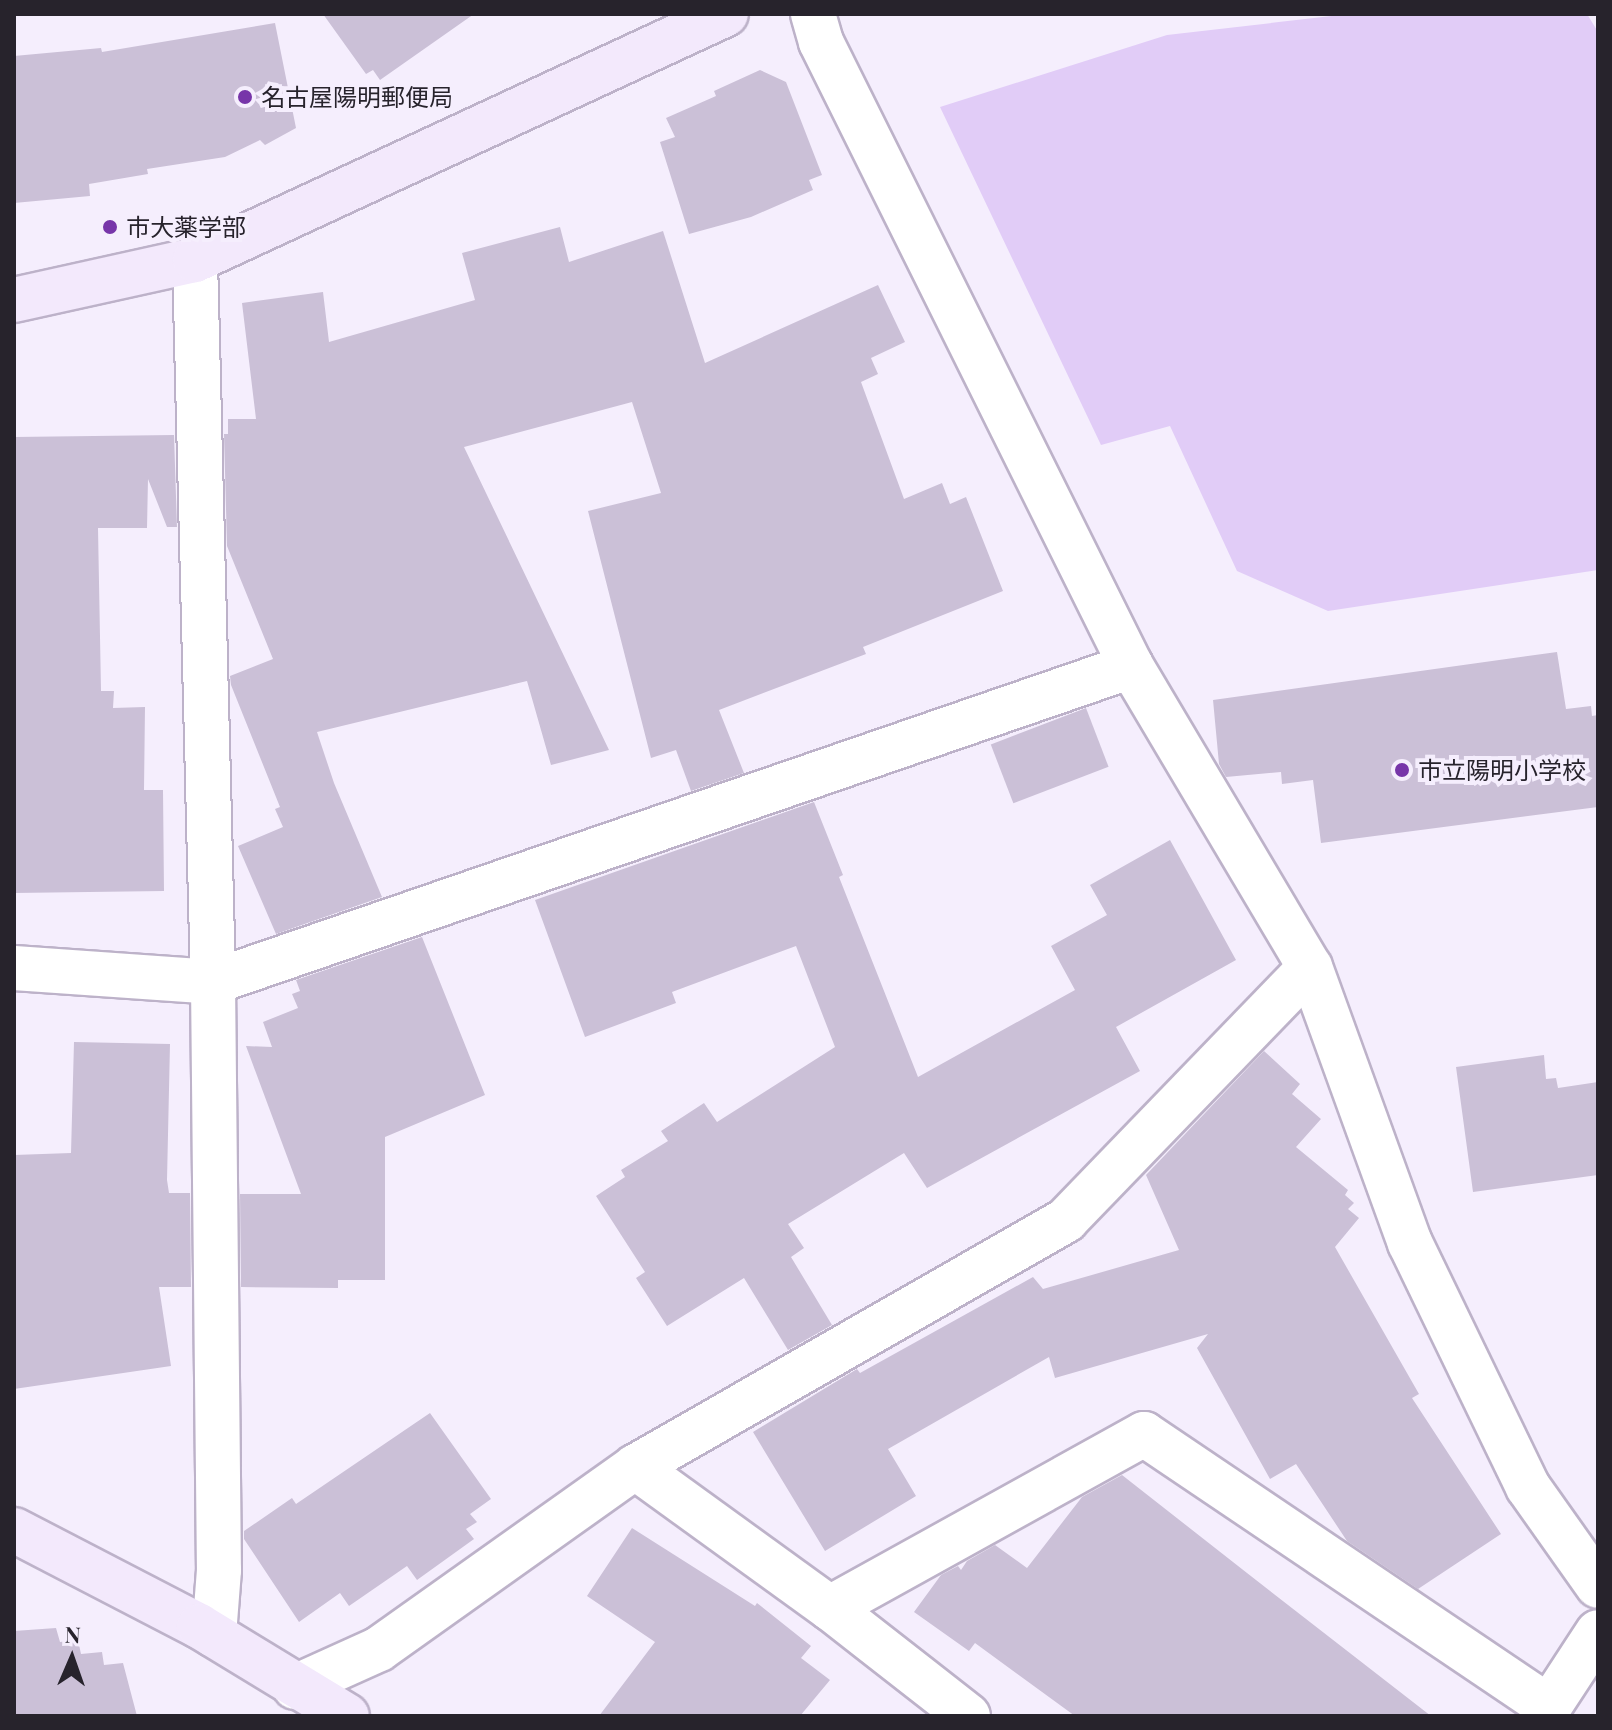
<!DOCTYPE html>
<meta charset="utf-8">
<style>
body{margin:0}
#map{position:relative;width:1612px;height:1730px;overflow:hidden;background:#f5eefd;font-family:"Playfair Display","Noto Sans JP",serif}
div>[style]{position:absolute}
.green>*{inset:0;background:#e1ccf7}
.building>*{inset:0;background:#cbc0d7;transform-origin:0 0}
.roads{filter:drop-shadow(2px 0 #bdb2c9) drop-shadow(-2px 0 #bdb2c9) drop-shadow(0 2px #bdb2c9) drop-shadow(0 -2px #bdb2c9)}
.street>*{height:44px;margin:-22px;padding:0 22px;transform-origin:22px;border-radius:22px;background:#fff}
.secondary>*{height:44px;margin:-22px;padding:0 22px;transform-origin:22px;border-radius:22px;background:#f3e9fc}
.dots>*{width:22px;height:22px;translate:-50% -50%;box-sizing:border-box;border:4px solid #f5eefd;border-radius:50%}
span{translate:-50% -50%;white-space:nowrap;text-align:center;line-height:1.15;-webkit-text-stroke:8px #f5eefd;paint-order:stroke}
.poi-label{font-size:24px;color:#27232c}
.left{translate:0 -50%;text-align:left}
.frame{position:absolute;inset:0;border:16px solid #27232c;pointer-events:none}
.north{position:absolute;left:32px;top:1618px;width:80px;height:80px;-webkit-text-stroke:6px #f5eefd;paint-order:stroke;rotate:2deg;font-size:22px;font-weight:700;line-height:32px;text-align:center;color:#27232c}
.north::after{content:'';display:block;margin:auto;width:28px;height:36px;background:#27232c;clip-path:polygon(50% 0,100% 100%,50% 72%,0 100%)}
</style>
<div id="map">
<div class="green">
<i style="clip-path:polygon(1349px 14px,1587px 14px,1598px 32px,1598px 570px,1328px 611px,1237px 571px,1170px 426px,1101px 445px,940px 107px,1167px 35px)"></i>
</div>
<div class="building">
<i style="clip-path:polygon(323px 14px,474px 14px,380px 80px,373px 70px,366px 74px)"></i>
<i style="clip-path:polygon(275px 23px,296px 128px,265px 145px,260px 140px,225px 157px,147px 169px,148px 174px,89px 184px,90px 196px,14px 203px,14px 56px,101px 48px,102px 52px)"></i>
<i style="clip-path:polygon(760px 70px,786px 82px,822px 175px,809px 180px,813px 190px,751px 217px,689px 234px,660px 142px,675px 137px,666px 118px,716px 96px,714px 91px)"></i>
<i style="clip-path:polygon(560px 227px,569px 262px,663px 231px,705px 363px,878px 285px,905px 342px,871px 358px,878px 374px,861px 382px,904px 499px,942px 483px,950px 504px,966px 497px,1003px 591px,863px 647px,866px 654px,719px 710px,744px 773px,691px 791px,676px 750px,651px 758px,588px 511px,661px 493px,632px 402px,464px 447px,609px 750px,551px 765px,527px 681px,317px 732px,334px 783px,382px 897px,276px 934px,238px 846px,283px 827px,275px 809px,280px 807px,231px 685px,230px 676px,273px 659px,227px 546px,224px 434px,228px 434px,228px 419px,256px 419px,242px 303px,323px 292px,329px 342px,475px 300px,462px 253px)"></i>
<i style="clip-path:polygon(174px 435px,177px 527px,167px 527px,148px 479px,147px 528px,98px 528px,101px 691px,114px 691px,113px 708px,145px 707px,144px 790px,163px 790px,164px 891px,14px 893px,14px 437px)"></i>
<i style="clip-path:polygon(1557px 652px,1566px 709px,1591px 706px,1592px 716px,1598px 715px,1598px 807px,1321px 843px,1313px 780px,1282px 784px,1281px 772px,1226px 777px,1219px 764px,1213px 700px)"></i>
<i style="left:1086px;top:708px;width:63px;height:102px;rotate:69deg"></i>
<i style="clip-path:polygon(814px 802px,843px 875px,839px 877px,918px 1077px,1075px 990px,1051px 946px,1107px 915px,1090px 885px,1170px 840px,1236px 960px,1116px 1027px,1140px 1071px,927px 1188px,904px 1153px,788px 1224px,804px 1248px,791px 1257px,832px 1325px,788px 1350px,744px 1278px,667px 1326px,636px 1278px,645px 1272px,596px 1196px,625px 1177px,621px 1170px,668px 1141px,661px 1131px,704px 1103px,717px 1122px,835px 1047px,796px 946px,672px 992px,676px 1003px,585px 1037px,535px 900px)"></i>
<i style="clip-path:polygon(422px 937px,485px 1095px,385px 1137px,385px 1280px,338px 1280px,338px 1288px,241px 1287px,240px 1194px,301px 1194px,246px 1046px,272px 1047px,263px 1022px,298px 1008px,292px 994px,300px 991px,296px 980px)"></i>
<i style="clip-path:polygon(74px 1042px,170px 1044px,167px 1180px,169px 1193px,190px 1193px,191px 1287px,159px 1287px,171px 1366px,14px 1389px,14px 1155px,71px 1153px)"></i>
<i style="clip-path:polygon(1264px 1051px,1300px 1084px,1292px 1094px,1321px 1119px,1296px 1147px,1348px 1190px,1345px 1195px,1354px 1203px,1348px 1209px,1359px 1218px,1335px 1247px,1419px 1394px,1412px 1398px,1501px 1534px,1418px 1589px,1347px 1541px,1296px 1464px,1270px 1479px,1197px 1348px,1208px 1334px,1055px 1378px,1049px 1357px,888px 1449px,916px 1496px,825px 1551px,753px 1432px,857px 1369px,860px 1373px,1033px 1277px,1043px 1289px,1179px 1250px,1146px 1175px)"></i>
<i style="clip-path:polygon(1544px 1055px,1546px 1079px,1556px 1078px,1558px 1088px,1598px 1082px,1598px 1175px,1473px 1192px,1456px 1067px)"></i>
<i style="clip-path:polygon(430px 1413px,491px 1499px,470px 1514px,477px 1522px,466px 1529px,474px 1539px,417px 1580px,407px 1566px,349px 1606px,340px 1593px,299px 1622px,244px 1539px,244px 1531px,292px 1498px,296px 1504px)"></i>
<i style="clip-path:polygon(1122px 1475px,1247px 1573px,1431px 1716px,1075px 1716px,975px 1643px,969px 1651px,914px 1612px,941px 1575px,958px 1566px,961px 1570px,967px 1561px,995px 1545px,1027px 1568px,1082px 1497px)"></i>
<i style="clip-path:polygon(632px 1528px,755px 1606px,757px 1603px,811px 1646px,801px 1658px,830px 1680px,800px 1716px,599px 1716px,655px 1642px,587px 1596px)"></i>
<i style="clip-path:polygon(56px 1628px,60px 1642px,78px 1640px,81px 1654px,102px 1652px,104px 1665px,123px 1663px,137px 1716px,14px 1716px,14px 1631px)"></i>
</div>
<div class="roads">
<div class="street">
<i style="left:813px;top:14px;width:29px;rotate:74deg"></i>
<i style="left:821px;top:42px;width:697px;rotate:63.58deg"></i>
<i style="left:1131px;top:666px;width:350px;rotate:59.3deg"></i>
<i style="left:1310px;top:967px;width:294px;rotate:70.1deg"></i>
<i style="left:1410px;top:1243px;width:271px;rotate:64.2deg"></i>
<i style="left:1528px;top:1487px;width:121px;rotate:54.7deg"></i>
<i style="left:195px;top:260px;width:722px;rotate:88.57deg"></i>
<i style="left:213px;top:982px;width:588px;rotate:89.42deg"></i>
<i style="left:219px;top:1570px;width:65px;rotate:94.4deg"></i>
<i style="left:14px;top:968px;width:199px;rotate:4deg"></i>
<i style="left:213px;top:982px;width:971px;rotate:-18.99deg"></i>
<i style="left:635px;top:1467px;width:241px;rotate:35.9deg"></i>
<i style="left:830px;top:1608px;width:175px;rotate:38deg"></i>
<i style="left:830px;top:1608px;width:359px;rotate:-29deg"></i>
<i style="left:1144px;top:1434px;width:486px;rotate:34deg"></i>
<i style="left:295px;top:1687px;width:92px;rotate:-24.3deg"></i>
<i style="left:379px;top:1649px;width:314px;rotate:-35.4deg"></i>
<i style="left:635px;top:1467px;width:497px;rotate:-29.8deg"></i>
<i style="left:1066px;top:1220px;width:351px;rotate:-46deg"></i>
<i style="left:1543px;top:1716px;width:100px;rotate:-56.8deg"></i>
</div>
<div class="secondary">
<i style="left:14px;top:300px;width:185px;rotate:-12.5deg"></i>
<i style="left:195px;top:260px;width:585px;rotate:-24.86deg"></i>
<i style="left:14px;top:1530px;width:208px;rotate:27.4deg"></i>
<i style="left:199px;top:1626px;width:173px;rotate:31.3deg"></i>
</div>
</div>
<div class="dots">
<i style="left:245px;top:97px;background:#7735a9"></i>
<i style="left:110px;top:227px;background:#7735a9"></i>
<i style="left:1402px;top:770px;background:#7735a9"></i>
</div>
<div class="poi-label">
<span class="left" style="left:261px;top:97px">名古屋陽明郵便局</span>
<span class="left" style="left:126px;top:227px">市大薬学部</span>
<span class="left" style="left:1418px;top:770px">市立陽明小学校</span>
</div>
<div class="frame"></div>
<div class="north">N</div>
</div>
